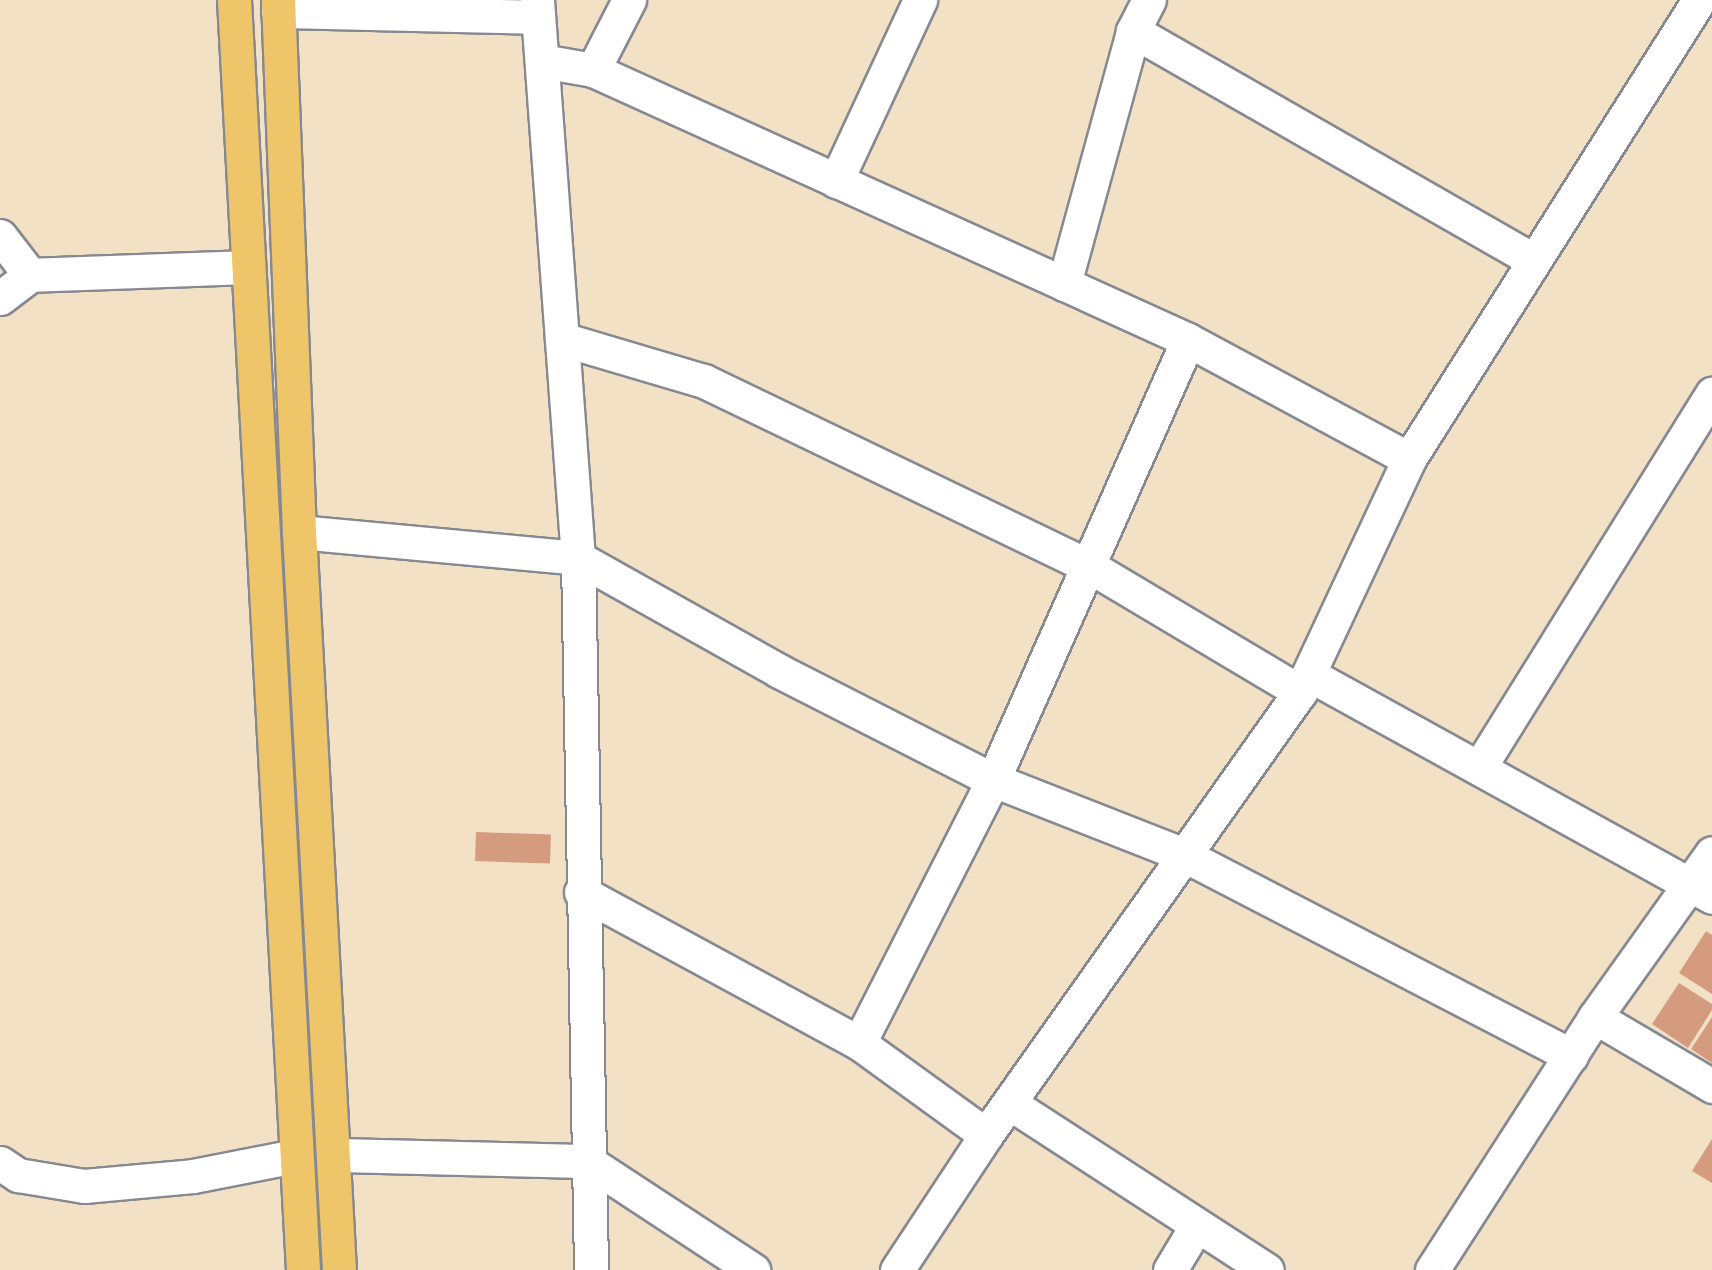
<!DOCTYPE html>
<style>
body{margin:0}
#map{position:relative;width:1712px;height:1270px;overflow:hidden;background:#f2e1c5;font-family:"Playpen Sans",sans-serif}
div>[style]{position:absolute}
.building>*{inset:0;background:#d59b7f;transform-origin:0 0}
.roads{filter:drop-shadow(2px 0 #868892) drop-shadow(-2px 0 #868892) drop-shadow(0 2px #868892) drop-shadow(0 -2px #868892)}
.minor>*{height:33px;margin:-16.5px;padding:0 16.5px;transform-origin:16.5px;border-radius:16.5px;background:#fff}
.major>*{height:33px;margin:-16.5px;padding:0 16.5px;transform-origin:16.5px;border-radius:16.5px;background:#eec569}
span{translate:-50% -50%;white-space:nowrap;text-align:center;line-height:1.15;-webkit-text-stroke:4.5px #fdfcf7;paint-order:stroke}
</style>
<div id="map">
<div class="building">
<i style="left:476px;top:832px;width:75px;height:29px;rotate:2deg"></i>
<i style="clip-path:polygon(1706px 931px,1712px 935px,1712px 994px,1679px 973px)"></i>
<i style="clip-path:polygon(1679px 983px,1712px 1004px,1712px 1010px,1688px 1048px,1652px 1024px)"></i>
<i style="clip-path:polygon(1712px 1017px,1712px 1063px,1691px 1049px)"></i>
<i style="clip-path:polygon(1712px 1139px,1712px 1183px,1692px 1171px)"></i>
</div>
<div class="roads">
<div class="minor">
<i style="left:537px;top:0;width:560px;rotate:85.8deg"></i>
<i style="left:578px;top:558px;width:712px;rotate:88.95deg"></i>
<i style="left:278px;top:11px;width:260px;rotate:1.3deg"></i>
<i style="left:1133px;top:31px;width:461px;rotate:29.8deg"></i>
<i style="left:542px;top:61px;width:52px;rotate:10deg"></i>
<i style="left:593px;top:70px;width:653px;rotate:24.41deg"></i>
<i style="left:593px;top:70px;width:79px;rotate:-62.8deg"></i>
<i style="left:836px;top:181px;width:200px;rotate:-65.1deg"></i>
<i style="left:0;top:236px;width:49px;rotate:52.4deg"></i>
<i style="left:1064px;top:284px;width:262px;rotate:-74.7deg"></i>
<i style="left:1133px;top:31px;width:35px;rotate:-63deg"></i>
<i style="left:0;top:298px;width:38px;rotate:-37deg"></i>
<i style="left:30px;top:275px;width:216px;rotate:-2.1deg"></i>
<i style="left:562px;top:339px;width:148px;rotate:16.5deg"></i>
<i style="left:704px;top:381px;width:427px;rotate:25.7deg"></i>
<i style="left:1089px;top:566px;width:246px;rotate:30.8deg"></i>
<i style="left:299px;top:532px;width:280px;rotate:5.3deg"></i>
<i style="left:578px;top:558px;width:231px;rotate:29.3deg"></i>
<i style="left:779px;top:671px;width:240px;rotate:27deg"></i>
<i style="left:993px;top:780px;width:205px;rotate:21.4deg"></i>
<i style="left:1184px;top:855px;width:436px;rotate:27.4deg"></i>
<i style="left:1310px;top:675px;width:459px;rotate:28.9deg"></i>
<i style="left:1479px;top:768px;width:441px;rotate:-58.1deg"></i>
<i style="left:581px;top:892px;width:316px;rotate:28.5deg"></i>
<i style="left:859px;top:1043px;width:157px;rotate:35.9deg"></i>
<i style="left:1595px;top:1017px;width:136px;rotate:30.5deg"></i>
<i style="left:859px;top:1043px;width:295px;rotate:-63deg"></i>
<i style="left:993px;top:780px;width:481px;rotate:-66.1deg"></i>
<i style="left:1188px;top:340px;width:251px;rotate:28.3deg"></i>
<i style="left:1011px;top:1104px;width:305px;rotate:33deg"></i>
<i style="left:335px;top:1155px;width:252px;rotate:1.4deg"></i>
<i style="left:587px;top:1161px;width:199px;rotate:33.3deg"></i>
<i style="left:0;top:1163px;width:22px;rotate:34deg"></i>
<i style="left:18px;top:1175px;width:67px;rotate:9.5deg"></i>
<i style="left:84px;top:1186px;width:109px;rotate:-5.2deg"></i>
<i style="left:193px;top:1176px;width:104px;rotate:-11.1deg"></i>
<i style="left:897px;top:1270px;width:162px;rotate:-56.6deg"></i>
<i style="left:986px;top:1135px;width:543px;rotate:-54.67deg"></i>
<i style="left:1300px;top:692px;width:257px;rotate:-64.9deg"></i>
<i style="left:1409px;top:459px;width:543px;rotate:-57.71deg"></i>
<i style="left:1170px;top:1270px;width:52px;rotate:-59deg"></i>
<i style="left:1432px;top:1270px;width:301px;rotate:-57.2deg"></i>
<i style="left:1595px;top:1017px;width:201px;rotate:-54.5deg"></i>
</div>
<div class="major">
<i style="left:234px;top:0;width:1272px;rotate:86.89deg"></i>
<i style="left:278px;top:0;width:532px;rotate:87.74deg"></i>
<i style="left:299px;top:532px;width:739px;rotate:86.9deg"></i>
</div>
</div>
</div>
